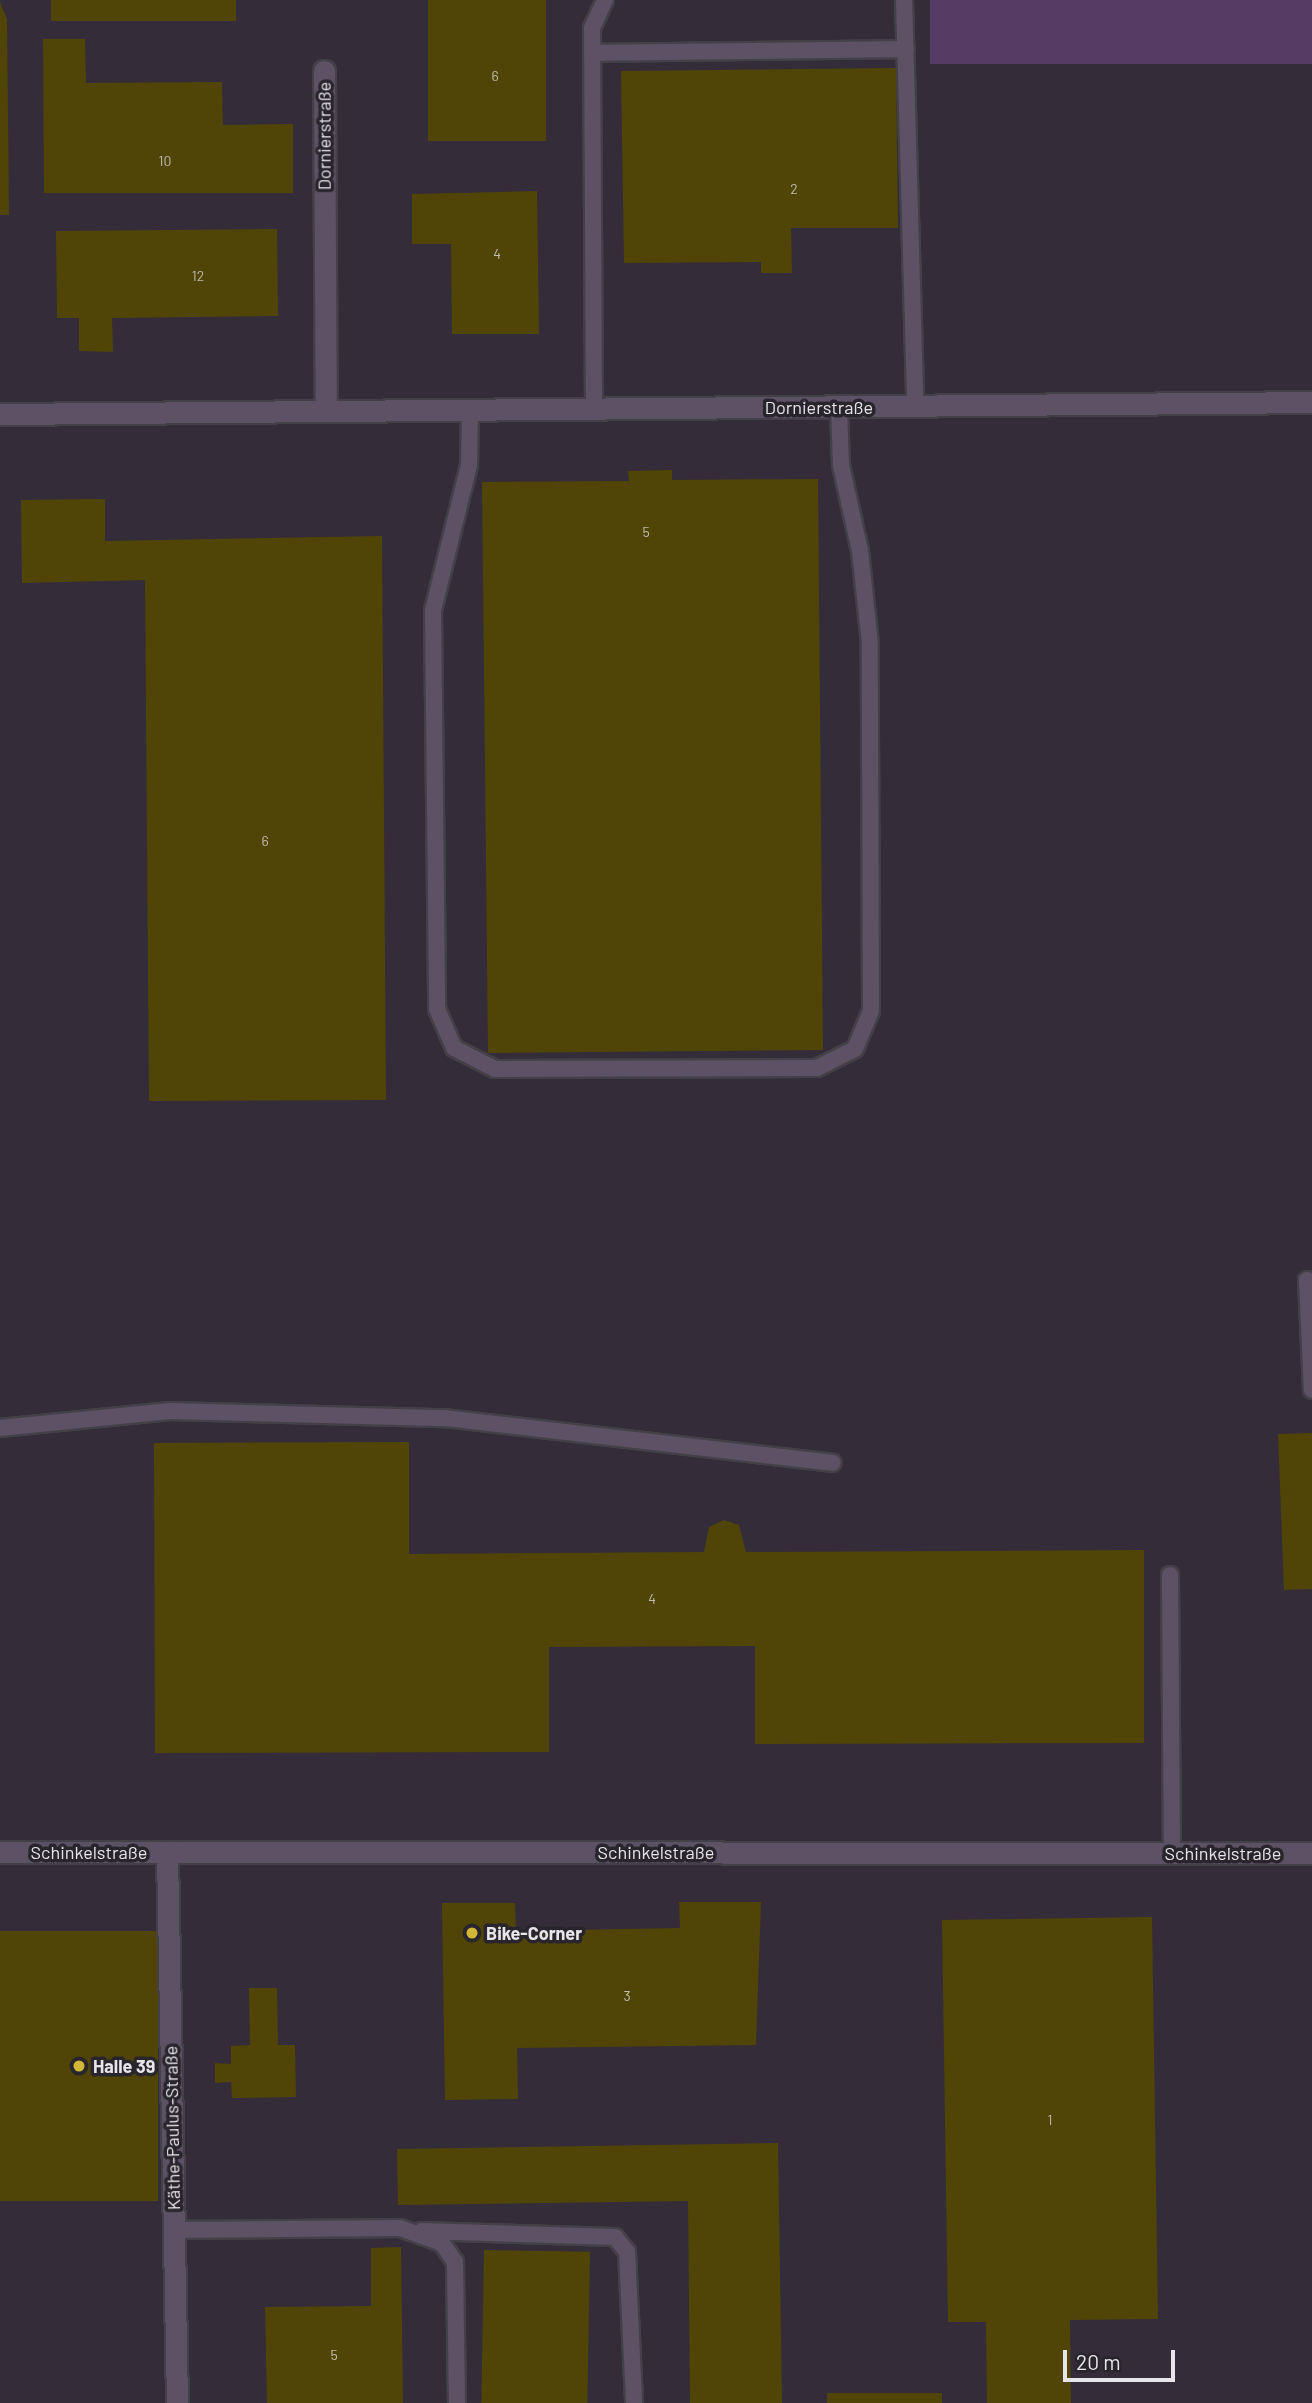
<!DOCTYPE html>
<meta charset="utf-8">
<style>
body{margin:0}
#map{position:relative;width:1312px;height:2403px;overflow:hidden;background:#29252c;font-family:Barlow,sans-serif}
div>[style]{position:absolute}
.built>*{inset:0;background:#342d39;transform-origin:0 0}
.green>*{inset:0;background:#563c65;transform-origin:0 0}
.building>*{inset:0;background:#504507;transform-origin:0 0}
.roads{filter:drop-shadow(2px 0 #444047) drop-shadow(-2px 0 #444047) drop-shadow(0 2px #444047) drop-shadow(0 -2px #444047)}
.lane>*{height:16px;margin:-8px;padding:0 8px;transform-origin:8px;border-radius:8px;background:#5d5165}
.street>*{height:21px;margin:-10.5px;padding:0 10.5px;transform-origin:10.5px;border-radius:10.5px;background:#5d5165}
.dots>*{width:19px;height:19px;translate:-50% -50%;box-sizing:border-box;border:4px solid #29252c;border-radius:50%}
span{translate:-50% -50%;white-space:nowrap;text-align:center;line-height:1.15;-webkit-text-stroke:7px #29252c;paint-order:stroke}
.number-label{font-size:14px;color:#c2bdb1}
.number-label span{-webkit-text-stroke-width:0}
.street-label{font-size:18px;color:#e8e5ea}
.poi-label{font-size:18px;color:#e8e5ea;font-weight:700}
.left{translate:0 -50%;text-align:left}
.scale{position:absolute;left:1063px;top:2350px;width:112px;height:32px;box-sizing:border-box;border:4px solid #e8e5ea;border-top:0;padding-left:9px;font-size:21px;line-height:24px;white-space:nowrap;color:#e8e5ea;-webkit-text-stroke:5px #29252c;paint-order:stroke}
</style>
<div id="map">
<div class="built">
<i style="left:0;top:0;width:1312px;height:2403px"></i>
</div>
<div class="green">
<i style="left:930px;top:0;width:382px;height:64px"></i>
</div>
<div class="building">
<i style="left:51px;top:0;width:185px;height:21px"></i>
<i style="left:428px;top:0;width:118px;height:141px"></i>
<i style="clip-path:polygon(0 2px,7px 19px,9px 215px,0 215px)"></i>
<i style="clip-path:polygon(43px 39px,85px 39px,86px 83px,222px 82px,223px 125px,293px 124px,293px 193px,44px 193px)"></i>
<i style="clip-path:polygon(896px 68px,898px 228px,791px 228px,792px 273px,761px 273px,761px 262px,624px 263px,621px 71px)"></i>
<i style="clip-path:polygon(537px 191px,539px 334px,452px 334px,451px 244px,412px 244px,412px 194px)"></i>
<i style="clip-path:polygon(277px 229px,278px 316px,112px 318px,113px 352px,79px 351px,79px 318px,57px 318px,56px 231px)"></i>
<i style="clip-path:polygon(672px 470px,672px 480px,818px 479px,823px 1050px,488px 1053px,482px 482px,629px 481px,628px 471px)"></i>
<i style="clip-path:polygon(105px 499px,105px 541px,382px 536px,386px 1100px,149px 1101px,145px 580px,22px 583px,21px 500px)"></i>
<i style="clip-path:polygon(1312px 1433px,1312px 1589px,1284px 1590px,1278px 1434px)"></i>
<i style="clip-path:polygon(409px 1442px,409px 1554px,704px 1552px,709px 1527px,724px 1520px,739px 1525px,746px 1552px,1144px 1550px,1144px 1743px,755px 1744px,755px 1646px,549px 1647px,549px 1752px,155px 1753px,154px 1443px)"></i>
<i style="clip-path:polygon(679px 1902px,761px 1902px,756px 2045px,517px 2048px,518px 2099px,445px 2100px,442px 1903px,515px 1903px,516px 1931px,680px 1928px)"></i>
<i style="clip-path:polygon(1152px 1917px,1158px 2319px,1070px 2320px,1071px 2403px,987px 2403px,986px 2322px,948px 2322px,942px 1920px)"></i>
<i style="left:0;top:1931px;width:158px;height:270px"></i>
<i style="clip-path:polygon(249px 1988px,277px 1988px,278px 2045px,295px 2045px,296px 2097px,232px 2098px,231px 2082px,215px 2083px,215px 2063px,231px 2064px,231px 2046px,250px 2045px)"></i>
<i style="clip-path:polygon(778px 2143px,782px 2403px,690px 2403px,688px 2201px,398px 2205px,397px 2149px)"></i>
<i style="clip-path:polygon(401px 2247px,403px 2403px,267px 2403px,265px 2307px,371px 2306px,371px 2248px)"></i>
<i style="left:484px;top:2250px;width:106px;height:153px;rotate:1deg"></i>
<i style="left:942px;top:2393px;width:10px;height:115px;rotate:90deg"></i>
</div>
<div class="roads">
<div class="lane">
<i style="left:904px;top:0;width:406px;rotate:88.4deg"></i>
<i style="left:592px;top:53px;width:314px;rotate:-0.7deg"></i>
<i style="left:594px;top:408px;width:380px;rotate:-90.3deg"></i>
<i style="left:592px;top:28px;width:31px;rotate:-65deg"></i>
<i style="left:470px;top:410px;width:55px;rotate:91deg"></i>
<i style="left:469px;top:465px;width:150px;rotate:103.9deg"></i>
<i style="left:433px;top:611px;width:398px;rotate:89.4deg"></i>
<i style="left:437px;top:1009px;width:43px;rotate:66.4deg"></i>
<i style="left:454px;top:1048px;width:46px;rotate:27.1deg"></i>
<i style="left:495px;top:1069px;width:322px;rotate:-0.2deg"></i>
<i style="left:817px;top:1068px;width:42px;rotate:-26.6deg"></i>
<i style="left:855px;top:1049px;width:41px;rotate:-67.2deg"></i>
<i style="left:871px;top:1011px;width:367px;rotate:-90.2deg"></i>
<i style="left:870px;top:644px;width:94px;rotate:-96.1deg"></i>
<i style="left:860px;top:551px;width:88px;rotate:-102.5deg"></i>
<i style="left:841px;top:465px;width:58px;rotate:-92deg"></i>
<i style="left:1307px;top:1280px;width:110px;rotate:87.4deg"></i>
<i style="left:0;top:1428px;width:171px;rotate:-5.7deg"></i>
<i style="left:170px;top:1411px;width:275px;rotate:1.5deg"></i>
<i style="left:445px;top:1418px;width:390px;rotate:6.6deg"></i>
<i style="left:1170px;top:1575px;width:278px;rotate:89.6deg"></i>
<i style="left:174px;top:2230px;width:226px;rotate:-0.5deg"></i>
<i style="left:400px;top:2228px;width:45px;rotate:19.7deg"></i>
<i style="left:442px;top:2243px;width:23px;rotate:56deg"></i>
<i style="left:455px;top:2262px;width:141px;rotate:89.2deg"></i>
<i style="left:422px;top:2231px;width:193px;rotate:1.8deg"></i>
<i style="left:615px;top:2237px;width:19px;rotate:51deg"></i>
<i style="left:627px;top:2252px;width:151px;rotate:87.3deg"></i>
</div>
<div class="street">
<i style="left:324px;top:71px;width:340px;rotate:89.7deg"></i>
<i style="left:0;top:414px;width:1312px;rotate:-0.52deg"></i>
<i style="left:0;top:1852px;width:1312px;rotate:0.04deg"></i>
<i style="left:167px;top:1852px;width:551px;rotate:88.96deg"></i>
</div>
</div>
<div class="dots">
<i style="left:472px;top:1933px;background:#d1b736"></i>
<i style="left:79px;top:2066px;background:#d1b736"></i>
</div>
<div class="number-label">
<span style="left:495px;top:76px">6</span>
<span style="left:165px;top:161px">10</span>
<span style="left:794px;top:189px">2</span>
<span style="left:497px;top:254px">4</span>
<span style="left:198px;top:276px">12</span>
<span style="left:646px;top:532px">5</span>
<span style="left:265px;top:841px">6</span>
<span style="left:652px;top:1599px">4</span>
<span style="left:627px;top:1996px">3</span>
<span style="left:1050px;top:2120px">1</span>
<span style="left:334px;top:2355px">5</span>
</div>
<div class="street-label">
<span style="left:324px;top:136px;rotate:-90deg">Dornierstraße</span>
<span style="left:819px;top:407px">Dornierstraße</span>
<span style="left:89px;top:1852px">Schinkelstraße</span>
<span style="left:656px;top:1852px">Schinkelstraße</span>
<span style="left:1223px;top:1853px">Schinkelstraße</span>
<span style="left:172px;top:2128px;rotate:-91deg">Käthe-Paulus-Straße</span>
</div>
<div class="poi-label">
<span class="left" style="left:486px;top:1933px">Bike-Corner</span>
<span class="left" style="left:93px;top:2066px">Halle 39</span>
</div>
<div class="scale">20 m</div>
</div>
